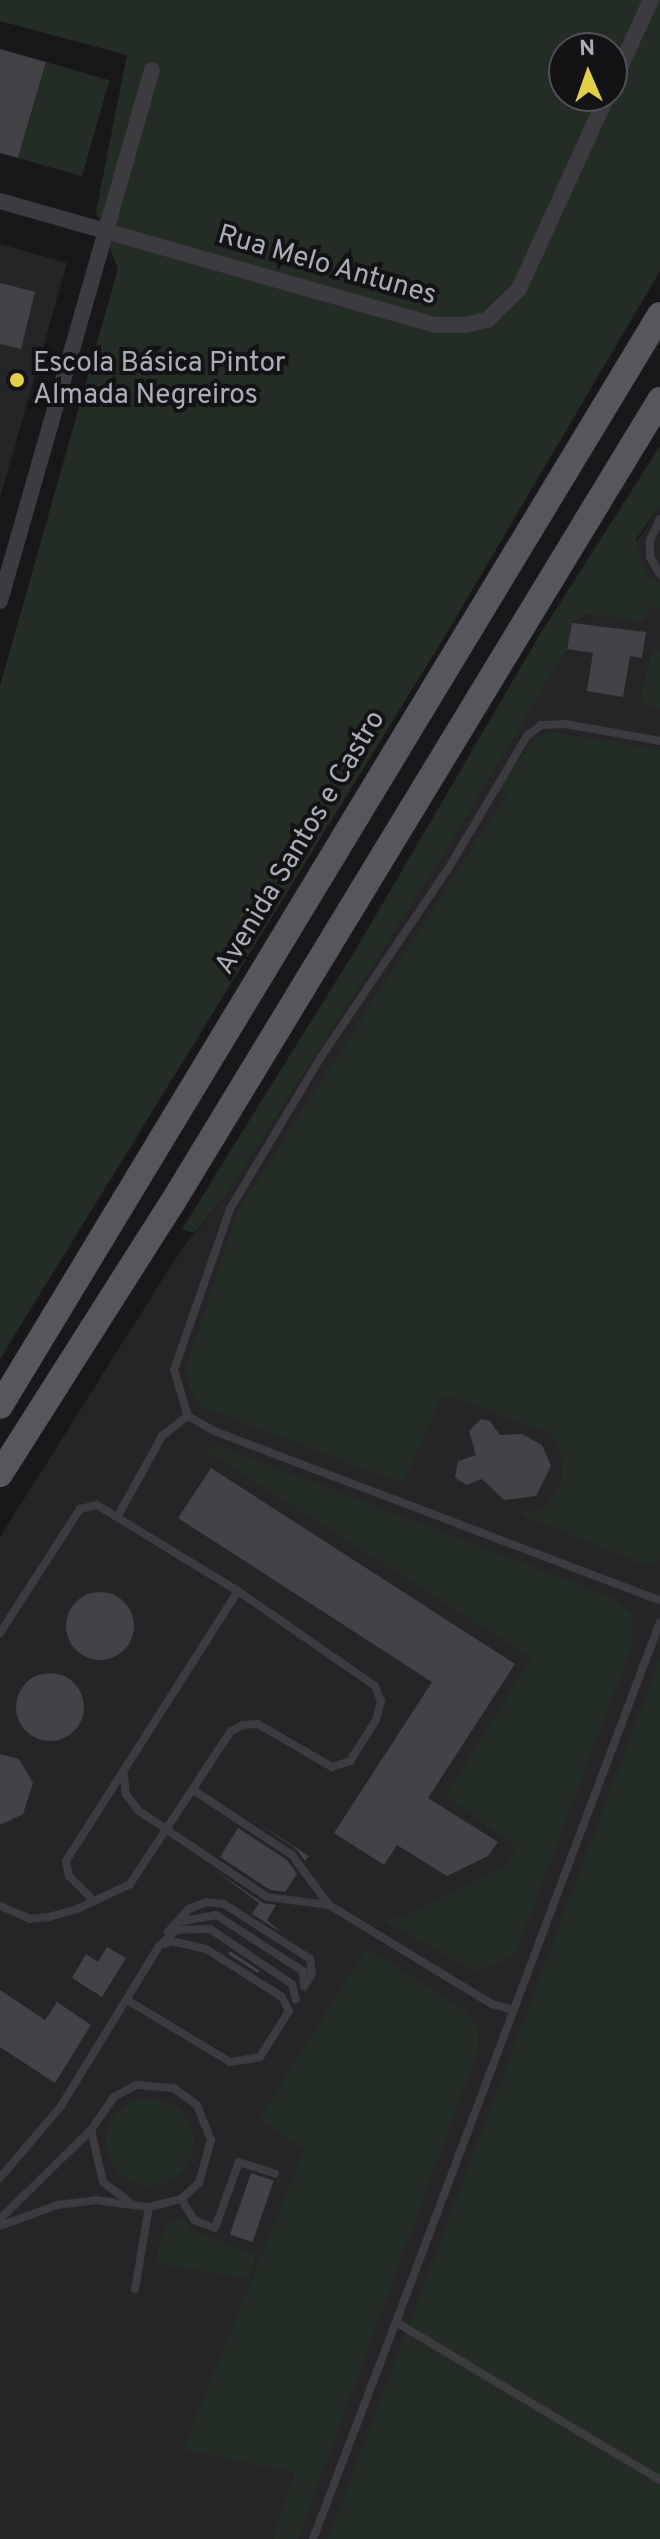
<!DOCTYPE html>
<meta charset="utf-8">
<style>
body{margin:0}
#map{position:relative;width:660px;height:2539px;overflow:hidden;background:#18181a;font-family:Overpass,sans-serif}
div>[style]{position:absolute}
.built>*{inset:0;background:#252427}
.green>*{inset:0;background:#242c26;transform-origin:0 0}
.round{border-radius:50%}
.building>*{inset:0;background:#434247;transform-origin:0 0}
.service>*{height:8px;margin:-4px;padding:0 4px;transform-origin:4px;border-radius:4px;background:#3c3b40}
.minor>*{height:16px;margin:-8px;padding:0 8px;transform-origin:8px;border-radius:8px;background:#3c3b40}
.primary>*{height:26px;margin:-13px;padding:0 13px;transform-origin:13px;border-radius:13px;background:#56565d}
.dots>*{width:22px;height:22px;translate:-50% -50%;box-sizing:border-box;border:4px solid #131315;border-radius:50%}
span{translate:-50% -50%;white-space:nowrap;text-align:center;line-height:1.15;-webkit-text-stroke:8px #131315;paint-order:stroke}
.street-label{font-size:28px;color:#abadb8}
.poi-label{font-size:28px;color:#abadb8}
.left{translate:0 -50%;text-align:left}
.north{position:absolute;left:548px;top:32px;width:80px;height:80px;box-sizing:border-box;background:#131315;border:2px solid #505156;border-radius:50%;rotate:358deg;font-size:22px;font-weight:700;line-height:32px;text-align:center;color:#abadb8}
.north::after{content:'';display:block;margin:auto;width:28px;height:36px;background:#e2cf47;clip-path:polygon(50% 0,100% 100%,50% 72%,0 100%)}
</style>
<div id="map">
<div class="built">
<i style="clip-path:polygon(0 244px,67px 263px,0 498px)"></i>
<i style="clip-path:polygon(660px 506px,660px 2539px,0 2539px,0 1537px,181px 1250px,230px 1190px,450px 845px,567px 649px,572px 623px,590px 615px)"></i>
</div>
<div class="green">
<i style="clip-path:polygon(evenodd,0 0,660px 0,660px 271px,448px 631px,0 1359px,0 686px,118px 269px,96px 212px,127px 55px,0 21px,0 0,564px 48px,612px 48px,612px 96px,564px 96px,564px 48px)"></i>
<i style="left:46px;top:62px;width:66px;height:100px;rotate:16deg"></i>
<i style="clip-path:polygon(660px 446px,660px 506px,636px 539px,647px 575px,660px 583px,660px 609px,652px 605px,644px 622px,590px 614px,572px 623px,567px 649px,450px 845px,230px 1190px,194px 1233px,182px 1229px,359px 944px,539px 636px)"></i>
<i style="clip-path:polygon(652px 649px,660px 650px,660px 709px,646px 706px,641px 697px)"></i>
<i style="clip-path:polygon(547px 732px,660px 749px,660px 1559px,643px 1565px,519px 1514px,544px 1507px,561px 1484px,563px 1456px,548px 1432px,443px 1395px,403px 1484px,200px 1406px,189px 1389px,186px 1368px,239px 1209px,507px 794px,499px 789px,533px 739px)"></i>
<i style="clip-path:polygon(218px 1445px,614px 1598px,631px 1614px,631px 1649px,516px 1953px,500px 1963px,474px 1972px,384px 1921px,401px 1917px,507px 1865px,516px 1847px,445px 1796px,531px 1658px,203px 1449px)"></i>
<i style="clip-path:polygon(660px 1658px,660px 2539px,328px 2539px)"></i>
<i style="clip-path:polygon(367px 1947px,467px 2013px,478px 2027px,479px 2048px,298px 2539px,273px 2539px,295px 2473px,183px 2450px,304px 2149px,259px 2119px)"></i>
<i class="round" style="left:106px;top:2098px;width:88px;height:88px"></i>
<i style="clip-path:polygon(183px 2218px,192px 2229px,256px 2255px,249px 2279px,155px 2263px,166px 2223px)"></i>
</div>
<div class="building">
<i style="clip-path:polygon(0 49px,46px 62px,18px 158px,0 153px)"></i>
<i style="clip-path:polygon(0 283px,35px 292px,21px 349px,0 344px)"></i>
<i style="clip-path:polygon(572px 623px,646px 632px,642px 658px,630px 656px,623px 697px,587px 691px,593px 653px,567px 649px)"></i>
<i style="clip-path:polygon(481px 1419px,490px 1421px,500px 1435px,522px 1434px,542px 1445px,551px 1466px,536px 1496px,504px 1500px,482px 1479px,467px 1485px,455px 1478px,458px 1461px,476px 1455px,469px 1431px)"></i>
<i style="clip-path:polygon(211px 1468px,515px 1664px,428px 1798px,498px 1842px,488px 1856px,447px 1876px,397px 1845px,384px 1865px,334px 1833px,432px 1682px,178px 1518px)"></i>
<i class="round" style="left:66px;top:1592px;width:68px;height:68px"></i>
<i class="round" style="left:16px;top:1673px;width:68px;height:68px"></i>
<i style="clip-path:polygon(0 1754px,19px 1759px,33px 1783px,23px 1814px,0 1825px)"></i>
<i style="clip-path:polygon(246px 1816px,309px 1856px,305px 1861px,296px 1849px)"></i>
<i style="clip-path:polygon(238px 1828px,287px 1860px,297px 1874px,285px 1892px,270px 1890px,220px 1857px)"></i>
<i style="clip-path:polygon(212px 1868px,263px 1903px,276px 1905px,267px 1920px,282px 1933px,252px 1914px,259px 1903px)"></i>
<i style="clip-path:polygon(107px 1947px,126px 1958px,102px 1997px,72px 1978px,86px 1954px,98px 1962px)"></i>
<i style="clip-path:polygon(230px 1951px,260px 1971px,258px 1973px,228px 1954px)"></i>
<i style="clip-path:polygon(0 1990px,45px 2020px,57px 2002px,91px 2025px,55px 2083px,0 2047px)"></i>
<i style="left:251px;top:2173px;width:24px;height:65px;rotate:19deg"></i>
</div>
<div class="service">
<i style="left:660px;top:519px;width:23px;rotate:115deg"></i>
<i style="left:650px;top:540px;width:17px;rotate:90deg"></i>
<i style="left:650px;top:557px;width:20px;rotate:60deg"></i>
<i style="left:188px;top:1416px;width:30px;rotate:30deg"></i>
<i style="left:214px;top:1431px;width:477px;rotate:20.8deg"></i>
<i style="left:119px;top:1514px;width:89px;rotate:-61.1deg"></i>
<i style="left:162px;top:1436px;width:33px;rotate:-38deg"></i>
<i style="left:188px;top:1416px;width:48px;rotate:-106.9deg"></i>
<i style="left:174px;top:1370px;width:170px;rotate:-70.8deg"></i>
<i style="left:230px;top:1209px;width:177px;rotate:-59.1deg"></i>
<i style="left:321px;top:1057px;width:227px;rotate:-56deg"></i>
<i style="left:448px;top:869px;width:155px;rotate:-59.3deg"></i>
<i style="left:527px;top:736px;width:18px;rotate:-38deg"></i>
<i style="left:541px;top:725px;width:24px;rotate:-2deg"></i>
<i style="left:565px;top:724px;width:97px;rotate:10.1deg"></i>
<i style="left:0;top:1633px;width:148px;rotate:-57.2deg"></i>
<i style="left:80px;top:1509px;width:17px;rotate:-13deg"></i>
<i style="left:97px;top:1505px;width:165px;rotate:31.4deg"></i>
<i style="left:124px;top:1776px;width:18px;rotate:84deg"></i>
<i style="left:126px;top:1794px;width:21px;rotate:53deg"></i>
<i style="left:139px;top:1811px;width:154px;rotate:33.9deg"></i>
<i style="left:267px;top:1897px;width:63px;rotate:7.4deg"></i>
<i style="left:329px;top:1905px;width:62px;rotate:-126.5deg"></i>
<i style="left:292px;top:1855px;width:118px;rotate:-146.7deg"></i>
<i style="left:329px;top:1905px;width:191px;rotate:31.3deg"></i>
<i style="left:492px;top:2004px;width:23px;rotate:15deg"></i>
<i style="left:0;top:1906px;width:33px;rotate:23deg"></i>
<i style="left:30px;top:1919px;width:19px;rotate:-6deg"></i>
<i style="left:49px;top:1917px;width:29px;rotate:-16deg"></i>
<i style="left:77px;top:1909px;width:19px;rotate:-25deg"></i>
<i style="left:94px;top:1901px;width:40px;rotate:-25deg"></i>
<i style="left:130px;top:1884px;width:183px;rotate:-56.6deg"></i>
<i style="left:231px;top:1731px;width:13px;rotate:-27deg"></i>
<i style="left:243px;top:1725px;width:15px;rotate:-4deg"></i>
<i style="left:258px;top:1724px;width:86px;rotate:30.2deg"></i>
<i style="left:332px;top:1767px;width:19px;rotate:-18deg"></i>
<i style="left:350px;top:1761px;width:49px;rotate:-57.6deg"></i>
<i style="left:376px;top:1720px;width:20px;rotate:-75deg"></i>
<i style="left:381px;top:1701px;width:16px;rotate:-112deg"></i>
<i style="left:375px;top:1686px;width:167px;rotate:-145.3deg"></i>
<i style="left:238px;top:1591px;width:320px;rotate:122.5deg"></i>
<i style="left:66px;top:1861px;width:15px;rotate:79deg"></i>
<i style="left:69px;top:1876px;width:35px;rotate:45deg"></i>
<i style="left:177px;top:1922px;width:40px;rotate:-10deg"></i>
<i style="left:216px;top:1915px;width:103px;rotate:32.8deg"></i>
<i style="left:303px;top:1971px;width:15px;rotate:86deg"></i>
<i style="left:168px;top:1932px;width:31px;rotate:-48deg"></i>
<i style="left:189px;top:1909px;width:18px;rotate:-22deg"></i>
<i style="left:206px;top:1902px;width:18px;rotate:6deg"></i>
<i style="left:224px;top:1904px;width:102px;rotate:32.6deg"></i>
<i style="left:310px;top:1959px;width:15px;rotate:82deg"></i>
<i style="left:312px;top:1974px;width:15px;rotate:122deg"></i>
<i style="left:127px;top:2000px;width:120px;rotate:31deg"></i>
<i style="left:230px;top:2062px;width:30px;rotate:-9deg"></i>
<i style="left:260px;top:2057px;width:54px;rotate:-57.8deg"></i>
<i style="left:289px;top:2011px;width:16px;rotate:-117deg"></i>
<i style="left:282px;top:1997px;width:90px;rotate:-147.7deg"></i>
<i style="left:206px;top:1949px;width:35px;rotate:-167deg"></i>
<i style="left:172px;top:1941px;width:9px;rotate:159deg"></i>
<i style="left:0;top:2178px;width:94px;rotate:-49.7deg"></i>
<i style="left:61px;top:2106px;width:188px;rotate:-58.5deg"></i>
<i style="left:159px;top:1946px;width:23px;rotate:-43deg"></i>
<i style="left:176px;top:1930px;width:34px;rotate:-2deg"></i>
<i style="left:210px;top:1929px;width:99px;rotate:33.9deg"></i>
<i style="left:292px;top:1984px;width:16px;rotate:76deg"></i>
<i style="left:181px;top:2199px;width:25px;rotate:58deg"></i>
<i style="left:194px;top:2220px;width:22px;rotate:21deg"></i>
<i style="left:215px;top:2228px;width:70px;rotate:-70deg"></i>
<i style="left:239px;top:2162px;width:38px;rotate:18deg"></i>
<i style="left:0;top:2219px;width:126px;rotate:-44.4deg"></i>
<i style="left:0;top:2226px;width:61px;rotate:-20.2deg"></i>
<i style="left:57px;top:2205px;width:38px;rotate:-7deg"></i>
<i style="left:95px;top:2200px;width:54px;rotate:7.4deg"></i>
<i style="left:149px;top:2207px;width:33px;rotate:-14deg"></i>
<i style="left:181px;top:2199px;width:24px;rotate:-42deg"></i>
<i style="left:199px;top:2183px;width:45px;rotate:-74.4deg"></i>
<i style="left:211px;top:2140px;width:38px;rotate:-112deg"></i>
<i style="left:197px;top:2105px;width:29px;rotate:-144deg"></i>
<i style="left:174px;top:2088px;width:38px;rotate:-175deg"></i>
<i style="left:136px;top:2085px;width:25px;rotate:151deg"></i>
<i style="left:114px;top:2097px;width:40px;rotate:124.9deg"></i>
<i style="left:91px;top:2130px;width:53px;rotate:77deg"></i>
<i style="left:103px;top:2182px;width:34px;rotate:37deg"></i>
<i style="left:135px;top:2289px;width:83px;rotate:-80.3deg"></i>
<i style="left:396px;top:2322px;width:748px;rotate:-69.34deg"></i>
<i style="left:313px;top:2539px;width:232px;rotate:-69.1deg"></i>
<i style="left:396px;top:2322px;width:308px;rotate:30.9deg"></i>
</div>
<div class="minor">
<i style="left:612px;top:85px;width:94px;rotate:-65.4deg"></i>
<i style="left:0;top:201px;width:453px;rotate:15.9deg"></i>
<i style="left:436px;top:325px;width:29px"></i>
<i style="left:465px;top:325px;width:23px;rotate:-13deg"></i>
<i style="left:487px;top:320px;width:45px;rotate:-44.1deg"></i>
<i style="left:519px;top:289px;width:212px;rotate:-65.5deg"></i>
<i style="left:0;top:601px;width:552px;rotate:-74.03deg"></i>
</div>
<div class="primary">
<i style="left:0;top:1406px;width:1275px;rotate:-58.83deg"></i>
<i style="left:0;top:1474px;width:319px;rotate:-57.6deg"></i>
<i style="left:171px;top:1205px;width:942px;rotate:-58.72deg"></i>
</div>
<div class="dots">
<i style="left:17px;top:380px;background:#e2cf47"></i>
</div>
<div class="street-label">
<span style="left:327px;top:266px;rotate:16deg">Rua Melo Antunes</span>
<span style="left:301px;top:843px;rotate:-59deg">Avenida Santos e Castro</span>
</div>
<div class="poi-label">
<span class="left" style="left:33px;top:380px">Escola Básica Pintor<br>Almada Negreiros</span>
</div>
<div class="north">N</div>
</div>
